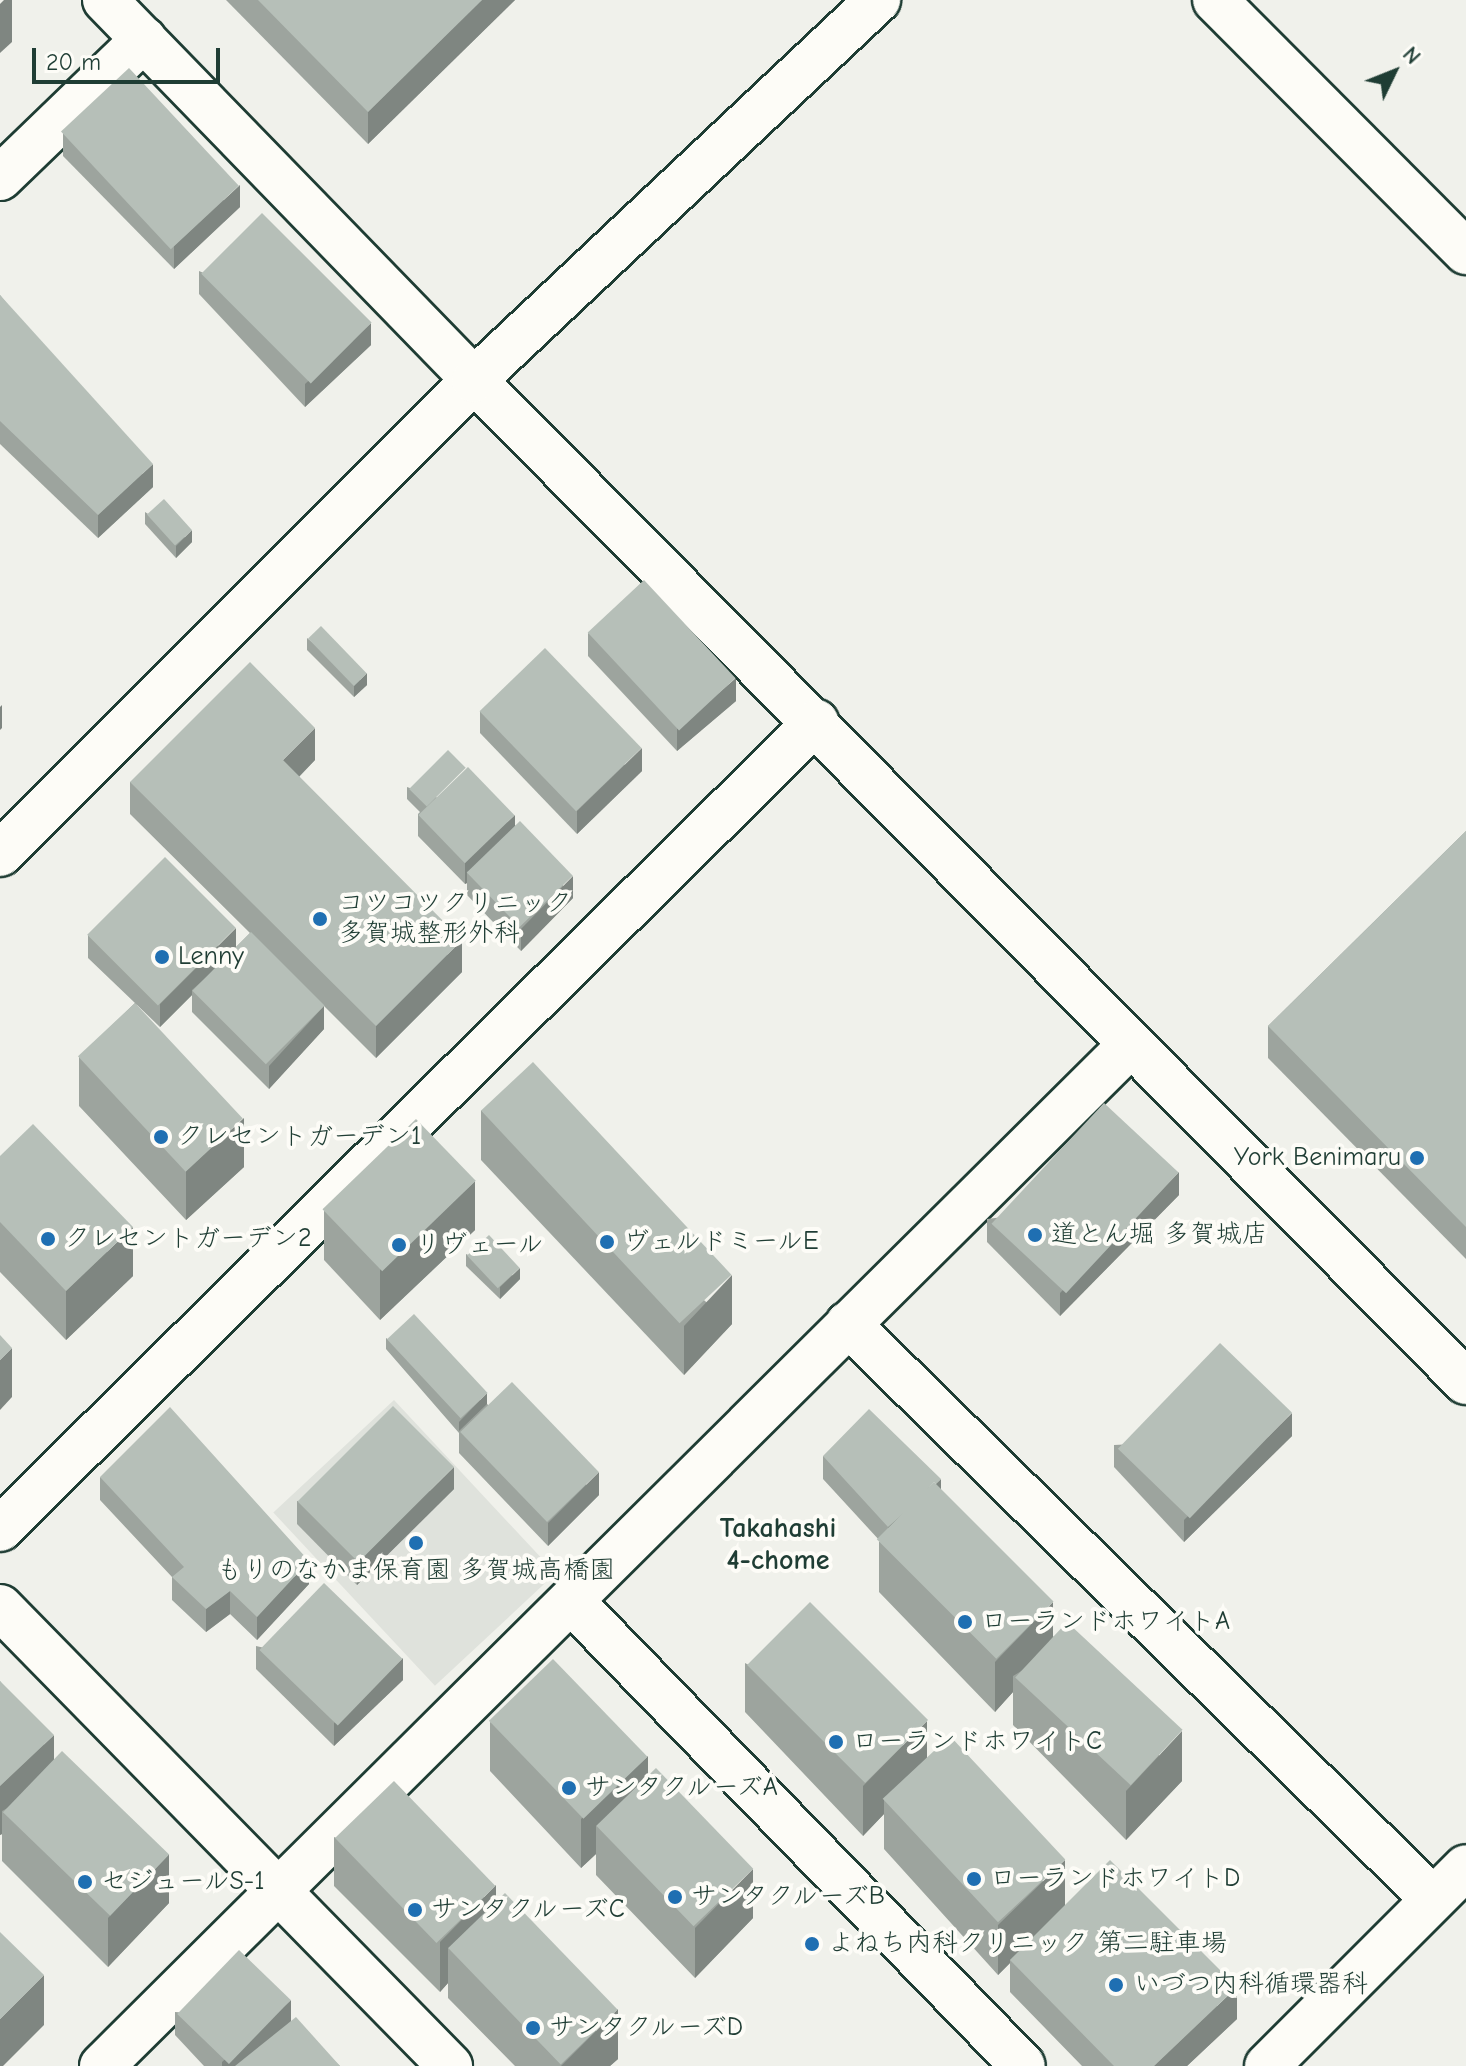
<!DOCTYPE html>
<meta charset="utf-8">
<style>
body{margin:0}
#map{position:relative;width:1466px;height:2066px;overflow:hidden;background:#f0f1eb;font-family:"Comic Neue","Klee One",sans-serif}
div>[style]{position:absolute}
.built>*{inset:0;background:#dfe2dc;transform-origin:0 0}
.roads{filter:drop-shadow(2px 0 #1f3d34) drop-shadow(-2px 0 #1f3d34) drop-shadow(0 2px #1f3d34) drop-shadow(0 -2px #1f3d34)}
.minor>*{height:44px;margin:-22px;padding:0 22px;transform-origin:22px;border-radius:22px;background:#fdfcf7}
.tertiary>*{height:44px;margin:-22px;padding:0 22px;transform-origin:22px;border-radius:22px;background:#fdfcf7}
.wall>*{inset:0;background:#9da49e}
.shaded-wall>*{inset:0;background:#7f8681}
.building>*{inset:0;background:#b6bfb8;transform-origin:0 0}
.dots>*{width:22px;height:22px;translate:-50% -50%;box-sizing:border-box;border:4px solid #fdfcf7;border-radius:50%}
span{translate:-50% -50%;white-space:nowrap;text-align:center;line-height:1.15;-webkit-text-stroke:8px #fdfcf7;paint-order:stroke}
.poi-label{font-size:26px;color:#1f3d34}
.left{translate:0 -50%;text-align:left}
.right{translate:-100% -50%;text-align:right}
.neighbourhood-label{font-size:28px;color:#1f3d34;font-weight:700}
.north{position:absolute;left:1354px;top:32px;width:80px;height:80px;-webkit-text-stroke:6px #fdfcf7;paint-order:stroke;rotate:47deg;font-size:22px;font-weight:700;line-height:32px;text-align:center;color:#1f3d34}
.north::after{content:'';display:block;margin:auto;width:28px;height:36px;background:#1f3d34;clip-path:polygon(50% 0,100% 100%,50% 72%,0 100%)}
.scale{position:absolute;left:32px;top:48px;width:188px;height:36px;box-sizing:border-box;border:4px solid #1f3d34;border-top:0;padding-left:10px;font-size:24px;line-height:28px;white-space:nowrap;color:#1f3d34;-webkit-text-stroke:6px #fdfcf7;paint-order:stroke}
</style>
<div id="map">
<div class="built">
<i style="left:394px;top:1400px;width:237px;height:165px;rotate:47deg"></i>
</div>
<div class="roads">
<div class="minor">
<i style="left:105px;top:0;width:530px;rotate:45.84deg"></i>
<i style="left:474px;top:380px;width:1410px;rotate:45.29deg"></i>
<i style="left:0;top:178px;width:200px;rotate:-44deg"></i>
<i style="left:848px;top:1324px;width:820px;rotate:44.51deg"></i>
<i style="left:0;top:1529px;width:1148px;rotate:-44.68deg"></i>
<i style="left:571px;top:1601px;width:648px;rotate:45.81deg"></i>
<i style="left:0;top:1607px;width:643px;rotate:45.57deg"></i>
<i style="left:102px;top:2066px;width:1450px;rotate:-44.8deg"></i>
<i style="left:1267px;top:2066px;width:281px;rotate:-45deg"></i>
</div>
<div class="tertiary">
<i style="left:1215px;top:0;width:356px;rotate:45.1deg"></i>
<i style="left:0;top:854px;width:670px;rotate:-45deg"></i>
<i style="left:474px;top:380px;width:555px;rotate:-43.25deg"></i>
</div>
</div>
<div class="wall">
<i style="clip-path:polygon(226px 0,515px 0,368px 144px)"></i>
<i style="clip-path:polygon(63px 133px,240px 207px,174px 269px,63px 156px)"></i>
<i style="clip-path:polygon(199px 271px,371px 345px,305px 407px,199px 294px)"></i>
<i style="clip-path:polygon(0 295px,153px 487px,98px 538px,0 444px)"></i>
<i style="clip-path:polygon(145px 512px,192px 542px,176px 558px,145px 524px)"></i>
<i style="clip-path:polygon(588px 633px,736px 701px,677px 751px,588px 656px)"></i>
<i style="clip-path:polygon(307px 638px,367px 685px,354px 697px,307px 650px)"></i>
<i style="clip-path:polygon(480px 711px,642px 771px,577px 834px,480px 733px)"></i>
<i style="clip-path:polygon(315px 760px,299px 777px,462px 972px,376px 1058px,324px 1006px,324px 1029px,269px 1089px,192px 1012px,192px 995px,160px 1027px,136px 1004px,244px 1167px,186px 1220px,79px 1106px,79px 1057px,135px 1003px,88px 958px,88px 935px,236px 947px,250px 933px,130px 814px,130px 782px)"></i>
<i style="clip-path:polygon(407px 787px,515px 825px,573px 898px,521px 951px,467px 895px,467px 883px,465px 884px,418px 836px,418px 814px,420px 812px,407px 799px)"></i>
<i style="clip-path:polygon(1466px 831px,1466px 1259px,1268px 1058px,1268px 1026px)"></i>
<i style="clip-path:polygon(481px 1110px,732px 1324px,684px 1375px,481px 1160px)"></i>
<i style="clip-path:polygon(0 1156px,133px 1276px,66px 1340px,0 1272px)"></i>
<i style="clip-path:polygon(1179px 1195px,1060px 1316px,987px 1242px,987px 1219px)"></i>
<i style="clip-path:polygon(324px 1211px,475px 1230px,380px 1320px,324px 1260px)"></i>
<i style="clip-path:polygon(466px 1254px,520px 1279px,500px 1299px,466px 1266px)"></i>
<i style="clip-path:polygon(386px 1338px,487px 1404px,599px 1495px,548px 1546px,459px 1453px,459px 1433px,386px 1349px)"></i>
<i style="clip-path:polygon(1292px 1436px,1184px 1542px,1114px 1467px,1114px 1445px)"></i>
<i style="clip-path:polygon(823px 1456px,941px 1490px,1053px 1636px,1182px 1781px,1126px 1840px,1013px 1725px,1013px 1692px,995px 1712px,879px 1592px,879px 1542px,880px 1541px,823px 1479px)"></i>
<i style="clip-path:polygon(100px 1477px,309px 1584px,257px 1640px,230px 1614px,206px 1632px,172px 1600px,172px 1577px,100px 1500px)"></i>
<i style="clip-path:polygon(454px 1489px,357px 1585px,297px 1524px,297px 1501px)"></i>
<i style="clip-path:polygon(256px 1646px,403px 1680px,334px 1746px,256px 1669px)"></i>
<i style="clip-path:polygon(745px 1663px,927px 1758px,1065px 1905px,1237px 2019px,1187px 2066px,1082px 2066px,1010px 1992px,1010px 1963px,998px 1975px,884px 1849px,884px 1814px,863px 1836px,745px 1712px)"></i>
<i style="clip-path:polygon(0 1681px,54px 1759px,169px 1903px,108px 1967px,2px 1861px,2px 1834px,0 1835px)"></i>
<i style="clip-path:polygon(490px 1722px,648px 1776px,753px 1918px,695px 1978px,596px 1875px,596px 1854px,581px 1868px,490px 1771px)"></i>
<i style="clip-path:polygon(334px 1837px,496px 1902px,618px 2059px,610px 2066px,515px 2066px,448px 1998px,448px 1983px,440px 1992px,334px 1886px)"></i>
<i style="clip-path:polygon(175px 2012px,291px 2021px,340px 2066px,204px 2066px,175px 2035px)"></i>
</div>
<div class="shaded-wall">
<i style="clip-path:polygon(4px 0,12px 0,12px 42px,0 53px,0 4px)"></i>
<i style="clip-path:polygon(482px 0,515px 0,368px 144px,368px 112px)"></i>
<i style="clip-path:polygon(240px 185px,240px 207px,174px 269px,174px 246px)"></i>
<i style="clip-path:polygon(371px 323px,371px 345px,305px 407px,305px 384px)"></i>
<i style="clip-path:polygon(153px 464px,153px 487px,98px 538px,98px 515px)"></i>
<i style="clip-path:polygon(192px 530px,192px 542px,176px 558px,176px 546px)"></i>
<i style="clip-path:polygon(367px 673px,367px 685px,354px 697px,354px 686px)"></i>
<i style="clip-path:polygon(736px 678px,736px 701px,677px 751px,677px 729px)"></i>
<i style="clip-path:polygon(2px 705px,2px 728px,0 730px,0 707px)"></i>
<i style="clip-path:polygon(315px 728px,315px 760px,283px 793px,283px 760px)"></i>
<i style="clip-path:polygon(642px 748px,642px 771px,577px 834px,577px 811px)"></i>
<i style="clip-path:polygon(515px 815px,515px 838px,467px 872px,467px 883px,465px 884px,465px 861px)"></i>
<i style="clip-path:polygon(573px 876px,573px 898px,521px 951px,521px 929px)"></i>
<i style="clip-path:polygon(236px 928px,236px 951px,192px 990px,192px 995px,160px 1027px,160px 1004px)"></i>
<i style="clip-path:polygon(462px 940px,462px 972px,376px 1058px,376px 1026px)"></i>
<i style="clip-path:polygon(324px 1006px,324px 1029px,269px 1089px,269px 1066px)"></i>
<i style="clip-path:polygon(244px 1118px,244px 1167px,186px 1220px,186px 1171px)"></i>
<i style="clip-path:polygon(1179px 1172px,1179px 1195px,1060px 1316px,1060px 1293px)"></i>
<i style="clip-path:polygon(475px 1181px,475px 1230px,380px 1320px,380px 1270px)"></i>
<i style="clip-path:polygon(133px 1227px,133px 1276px,66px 1340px,66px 1291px)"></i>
<i style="clip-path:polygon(520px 1268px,520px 1279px,500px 1299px,500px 1287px)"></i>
<i style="clip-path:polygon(732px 1275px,732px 1324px,684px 1375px,684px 1326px)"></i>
<i style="clip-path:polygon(12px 1348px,12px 1397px,0 1410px,0 1360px)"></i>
<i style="clip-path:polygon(487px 1393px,487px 1404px,459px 1431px,459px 1422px)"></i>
<i style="clip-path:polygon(1292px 1413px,1292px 1436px,1184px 1542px,1184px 1520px)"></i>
<i style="clip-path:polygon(454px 1467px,454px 1489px,357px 1585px,357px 1563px)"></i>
<i style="clip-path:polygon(599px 1472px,599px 1495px,548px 1546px,548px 1523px)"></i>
<i style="clip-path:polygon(941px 1479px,941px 1502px,888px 1550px,888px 1527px)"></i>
<i style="clip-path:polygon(309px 1561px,309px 1584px,257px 1640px,257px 1617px)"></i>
<i style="clip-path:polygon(230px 1591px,230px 1614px,206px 1632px,206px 1609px)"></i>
<i style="clip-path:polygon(1053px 1602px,1053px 1652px,1013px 1676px,1013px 1692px,995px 1712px,995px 1662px)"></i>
<i style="clip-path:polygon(403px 1658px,403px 1680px,334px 1746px,334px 1723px)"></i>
<i style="clip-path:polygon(927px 1721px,927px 1771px,884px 1800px,884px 1814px,863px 1836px,863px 1786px)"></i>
<i style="clip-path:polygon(1182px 1731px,1182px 1781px,1126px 1840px,1126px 1791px)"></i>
<i style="clip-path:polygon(54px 1735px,54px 1784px,2px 1811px,2px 1834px,0 1835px,0 1786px)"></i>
<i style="clip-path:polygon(648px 1756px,648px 1805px,596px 1826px,596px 1854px,581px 1868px,581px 1819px)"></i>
<i style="clip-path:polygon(169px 1854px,169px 1903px,108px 1967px,108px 1918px)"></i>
<i style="clip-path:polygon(1065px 1860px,1065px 1909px,1010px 1960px,1010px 1963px,998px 1975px,998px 1925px)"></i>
<i style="clip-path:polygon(753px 1869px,753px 1918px,695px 1978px,695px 1928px)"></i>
<i style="clip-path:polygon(496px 1885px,496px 1934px,448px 1948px,448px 1983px,440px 1992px,440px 1942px)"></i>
<i style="clip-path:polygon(44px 1975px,44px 2025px,3px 2066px,0 2066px,0 2019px)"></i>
<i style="clip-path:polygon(1237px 1987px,1237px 2019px,1187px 2066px,1154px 2066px)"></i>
<i style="clip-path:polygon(291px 2000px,291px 2022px,243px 2066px,222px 2066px,222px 2062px)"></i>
<i style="clip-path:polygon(618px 2009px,618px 2059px,610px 2066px,561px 2066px)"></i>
</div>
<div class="building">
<i style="clip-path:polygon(258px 0,482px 0,368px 112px)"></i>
<i style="left:129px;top:68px;width:161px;height:93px;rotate:47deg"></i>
<i style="left:262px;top:213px;width:155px;height:86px;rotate:45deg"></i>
<i style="clip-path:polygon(0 295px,153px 464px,98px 515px,0 421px)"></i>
<i style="left:164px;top:499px;width:42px;height:23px;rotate:48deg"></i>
<i style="left:644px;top:580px;width:134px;height:77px;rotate:47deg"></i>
<i style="left:321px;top:626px;width:66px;height:18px;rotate:46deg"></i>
<i style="left:545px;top:648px;width:139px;height:91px;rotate:46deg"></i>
<i style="clip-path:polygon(250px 662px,315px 728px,283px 760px,462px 940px,376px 1026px,130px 782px)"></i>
<i style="left:448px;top:750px;width:25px;height:55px;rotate:45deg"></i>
<i style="left:468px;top:767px;width:67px;height:69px;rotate:46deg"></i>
<i style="left:520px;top:821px;width:76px;height:74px;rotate:46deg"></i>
<i style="clip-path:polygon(1466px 831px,1466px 1227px,1268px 1026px)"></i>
<i style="left:165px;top:857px;width:100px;height:110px;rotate:45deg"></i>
<i style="left:251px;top:932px;width:104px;height:83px;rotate:45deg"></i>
<i style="left:135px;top:1003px;width:158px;height:78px;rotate:47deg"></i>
<i style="left:533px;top:1062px;width:291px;height:71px;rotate:47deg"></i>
<i style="left:1104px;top:1103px;width:102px;height:165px;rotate:43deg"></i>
<i style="left:416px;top:1119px;width:86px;height:130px;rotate:46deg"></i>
<i style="clip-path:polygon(33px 1124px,133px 1227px,66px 1291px,0 1222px,0 1156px)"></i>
<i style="left:489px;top:1235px;width:45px;height:30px;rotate:47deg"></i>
<i style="left:414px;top:1314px;width:108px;height:37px;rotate:47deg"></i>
<i style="clip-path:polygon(0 1335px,12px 1348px,0 1360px)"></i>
<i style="left:1220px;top:1343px;width:100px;height:147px;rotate:44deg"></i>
<i style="left:512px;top:1382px;width:125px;height:72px;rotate:46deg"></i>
<i style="left:393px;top:1406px;width:86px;height:135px;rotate:45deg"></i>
<i style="clip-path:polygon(170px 1407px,309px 1561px,257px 1617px,230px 1591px,206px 1609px,172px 1577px,184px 1567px,100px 1477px)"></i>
<i style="clip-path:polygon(869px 1409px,941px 1479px,936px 1484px,934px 1482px,915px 1503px,888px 1527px,823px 1456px)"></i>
<i style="left:934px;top:1482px;width:169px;height:81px;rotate:45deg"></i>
<i style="left:324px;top:1583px;width:109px;height:93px;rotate:44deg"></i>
<i style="left:810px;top:1602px;width:167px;height:89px;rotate:45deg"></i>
<i style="left:1067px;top:1622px;width:158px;height:76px;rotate:43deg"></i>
<i style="left:553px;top:1659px;width:136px;height:89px;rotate:46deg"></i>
<i style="clip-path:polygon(0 1681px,54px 1735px,0 1786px)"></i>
<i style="left:950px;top:1736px;width:169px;height:92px;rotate:47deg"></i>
<i style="left:62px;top:1751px;width:149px;height:85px;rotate:44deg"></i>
<i style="left:656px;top:1768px;width:140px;height:83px;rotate:46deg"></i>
<i style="left:394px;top:1781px;width:146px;height:82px;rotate:46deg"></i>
<i style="clip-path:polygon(1110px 1860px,1237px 1987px,1154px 2066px,1114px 2066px,1010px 1960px)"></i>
<i style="left:505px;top:1893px;width:162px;height:79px;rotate:46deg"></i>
<i style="clip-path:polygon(0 1932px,44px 1975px,0 2019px)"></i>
<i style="left:239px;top:1950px;width:72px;height:89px;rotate:44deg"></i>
<i style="clip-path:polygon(296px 2017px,340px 2066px,235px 2066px)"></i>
</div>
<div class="dots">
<i style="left:320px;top:919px;background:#1f6fb2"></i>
<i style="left:162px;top:957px;background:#1f6fb2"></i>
<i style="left:161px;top:1137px;background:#1f6fb2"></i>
<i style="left:1417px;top:1158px;background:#1f6fb2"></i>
<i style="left:1035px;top:1235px;background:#1f6fb2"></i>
<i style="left:48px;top:1239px;background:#1f6fb2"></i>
<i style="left:607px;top:1242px;background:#1f6fb2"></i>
<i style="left:399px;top:1245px;background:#1f6fb2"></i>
<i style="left:416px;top:1543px;background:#1f6fb2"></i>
<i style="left:965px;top:1622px;background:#1f6fb2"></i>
<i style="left:836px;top:1742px;background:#1f6fb2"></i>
<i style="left:569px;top:1788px;background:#1f6fb2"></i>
<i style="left:974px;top:1879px;background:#1f6fb2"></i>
<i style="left:85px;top:1882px;background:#1f6fb2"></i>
<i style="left:675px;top:1897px;background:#1f6fb2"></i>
<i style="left:415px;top:1910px;background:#1f6fb2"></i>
<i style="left:812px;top:1944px;background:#1f6fb2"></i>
<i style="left:1116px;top:1985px;background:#1f6fb2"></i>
<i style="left:533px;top:2028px;background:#1f6fb2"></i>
</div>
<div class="poi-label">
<span class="left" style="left:338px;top:919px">コツコツクリニック<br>多賀城整形外科</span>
<span class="left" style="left:178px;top:957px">Lenny</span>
<span class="left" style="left:177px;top:1137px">クレセントガーデン1</span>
<span class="right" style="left:1401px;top:1158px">York Benimaru</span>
<span class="left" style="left:1051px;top:1235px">道とん堀 多賀城店</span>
<span class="left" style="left:64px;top:1239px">クレセントガーデン2</span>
<span class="left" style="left:623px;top:1242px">ヴェルドミールE</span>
<span class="left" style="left:415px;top:1245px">リヴェール</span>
<span style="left:416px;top:1571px">もりのなかま保育園 多賀城高橋園</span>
<span class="left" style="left:981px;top:1622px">ローランドホワイトA</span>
<span class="left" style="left:852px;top:1742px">ローランドホワイトC</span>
<span class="left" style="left:585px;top:1788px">サンタクルーズA</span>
<span class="left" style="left:990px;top:1879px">ローランドホワイトD</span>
<span class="left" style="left:101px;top:1882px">セジュールS-1</span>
<span class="left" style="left:691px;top:1897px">サンタクルーズB</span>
<span class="left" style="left:431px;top:1910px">サンタクルーズC</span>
<span class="left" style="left:828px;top:1944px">よねち内科クリニック 第二駐車場</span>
<span class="left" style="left:1134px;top:1985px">いづつ内科循環器科</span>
<span class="left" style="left:549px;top:2028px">サンタクルーズD</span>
</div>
<div class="neighbourhood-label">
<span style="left:778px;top:1544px">Takahashi<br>4-chome</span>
</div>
<div class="north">N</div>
<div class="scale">20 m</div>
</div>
